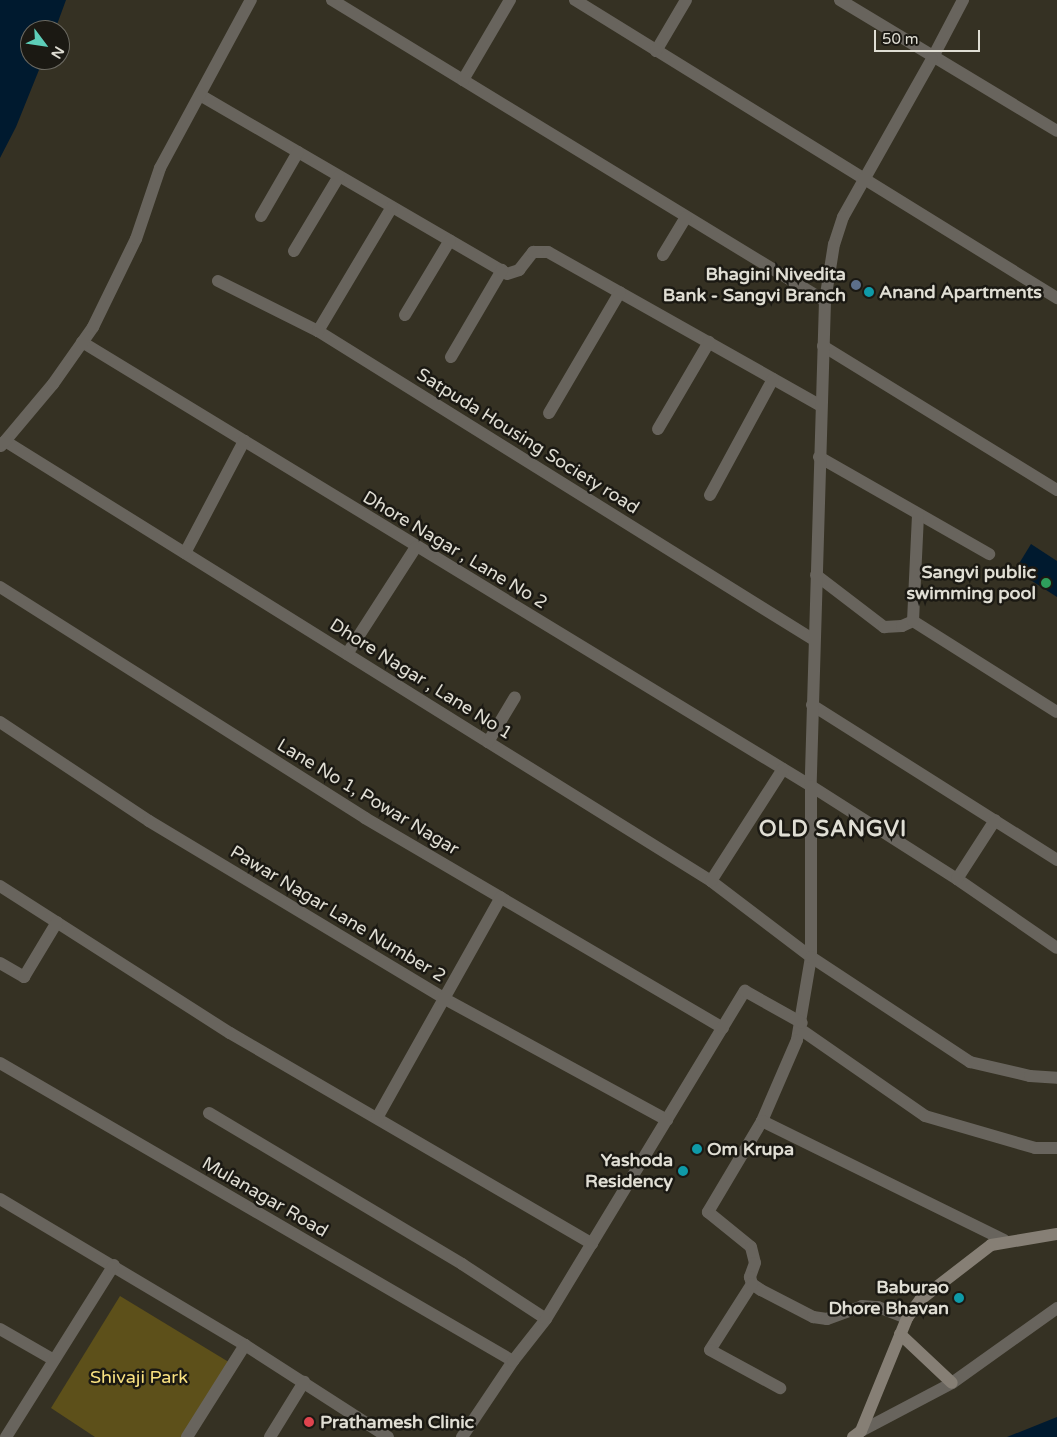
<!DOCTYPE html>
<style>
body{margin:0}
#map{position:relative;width:1057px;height:1437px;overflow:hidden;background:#353123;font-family:"Varela Round",sans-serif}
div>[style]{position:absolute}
.green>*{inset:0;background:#5d501a}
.water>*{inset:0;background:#001a2f}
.minor>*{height:12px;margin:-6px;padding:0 6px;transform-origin:6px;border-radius:6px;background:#68645d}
.tertiary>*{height:12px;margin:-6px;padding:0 6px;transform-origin:6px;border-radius:6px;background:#68645d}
.secondary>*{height:12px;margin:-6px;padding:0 6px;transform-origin:6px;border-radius:6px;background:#867f75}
.dots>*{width:14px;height:14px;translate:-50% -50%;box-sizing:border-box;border:2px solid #1b1913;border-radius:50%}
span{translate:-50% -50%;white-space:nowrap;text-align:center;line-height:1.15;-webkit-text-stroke:5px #1b1913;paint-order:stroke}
.poi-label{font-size:18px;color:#e0ded4;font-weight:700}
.right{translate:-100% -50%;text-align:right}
.left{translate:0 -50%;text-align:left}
.street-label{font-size:18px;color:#e0ded4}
.park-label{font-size:18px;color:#fae280}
.district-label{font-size:22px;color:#e0ded4;font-weight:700;letter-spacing:1px}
.north{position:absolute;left:20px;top:20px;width:50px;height:50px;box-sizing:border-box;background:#1b1913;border:1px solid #6a6860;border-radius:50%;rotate:121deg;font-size:14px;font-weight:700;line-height:20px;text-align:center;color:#e0ded4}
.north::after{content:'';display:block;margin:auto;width:18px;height:22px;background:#5dceb9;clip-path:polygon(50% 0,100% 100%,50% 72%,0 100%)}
.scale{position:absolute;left:874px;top:30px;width:106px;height:22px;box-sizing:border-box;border:2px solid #e0ded4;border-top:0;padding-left:6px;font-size:15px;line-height:18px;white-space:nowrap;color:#e0ded4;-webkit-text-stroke:4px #1b1913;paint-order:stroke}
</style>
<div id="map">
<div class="green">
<i style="clip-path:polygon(120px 1296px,232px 1364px,184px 1437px,95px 1437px,51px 1408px)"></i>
</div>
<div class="water">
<i style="clip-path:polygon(0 0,66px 0,55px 30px,30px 30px,30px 60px,43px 60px,16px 127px,0 158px)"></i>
<i style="clip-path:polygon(1031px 544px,1057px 561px,1057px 597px,1015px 570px)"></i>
<i style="clip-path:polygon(1057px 1417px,1057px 1437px,1007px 1437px)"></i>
</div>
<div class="minor">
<i style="left:332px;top:0;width:578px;rotate:31.41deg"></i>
<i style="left:575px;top:0;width:567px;rotate:31.73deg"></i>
<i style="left:656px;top:51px;width:59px;rotate:-59.5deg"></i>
<i style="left:932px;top:59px;width:67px;rotate:-62.3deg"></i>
<i style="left:463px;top:80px;width:93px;rotate:-59.6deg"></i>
<i style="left:200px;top:95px;width:355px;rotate:30.2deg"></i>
<i style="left:507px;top:274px;width:13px;rotate:-18deg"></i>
<i style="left:519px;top:270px;width:23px;rotate:-52deg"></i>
<i style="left:533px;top:252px;width:15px"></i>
<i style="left:548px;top:252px;width:313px;rotate:29.4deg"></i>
<i style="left:261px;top:216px;width:74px;rotate:-60deg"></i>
<i style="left:294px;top:251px;width:87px;rotate:-59deg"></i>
<i style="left:663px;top:255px;width:44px;rotate:-58.8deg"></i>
<i style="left:218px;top:281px;width:112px;rotate:26.6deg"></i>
<i style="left:318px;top:331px;width:584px;rotate:31.92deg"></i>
<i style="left:405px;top:315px;width:87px;rotate:-59deg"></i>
<i style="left:318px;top:331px;width:144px;rotate:-59.2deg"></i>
<i style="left:82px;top:342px;width:854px;rotate:31.34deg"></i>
<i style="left:811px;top:786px;width:173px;rotate:32.5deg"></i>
<i style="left:957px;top:879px;width:121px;rotate:34.6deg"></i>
<i style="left:823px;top:346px;width:275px;rotate:31.6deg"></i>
<i style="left:451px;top:357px;width:101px;rotate:-59.6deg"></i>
<i style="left:549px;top:413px;width:140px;rotate:-59.6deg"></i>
<i style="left:658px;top:429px;width:101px;rotate:-59.6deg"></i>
<i style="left:5px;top:441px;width:832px;rotate:31.93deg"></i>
<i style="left:711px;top:881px;width:126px;rotate:37.2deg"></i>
<i style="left:811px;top:957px;width:84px;rotate:99.6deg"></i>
<i style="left:797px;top:1040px;width:88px;rotate:113.4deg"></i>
<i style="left:762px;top:1121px;width:106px;rotate:120.7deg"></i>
<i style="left:708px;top:1212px;width:55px;rotate:39.1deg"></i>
<i style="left:751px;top:1247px;width:16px;rotate:76deg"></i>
<i style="left:755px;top:1263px;width:15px;rotate:110deg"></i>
<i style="left:750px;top:1277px;width:7px;rotate:74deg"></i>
<i style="left:752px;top:1284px;width:11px;rotate:34deg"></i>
<i style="left:761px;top:1290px;width:59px;rotate:27.4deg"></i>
<i style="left:813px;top:1317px;width:14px;rotate:8deg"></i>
<i style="left:827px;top:1319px;width:37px;rotate:-20deg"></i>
<i style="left:862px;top:1306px;width:16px;rotate:4deg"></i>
<i style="left:878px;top:1307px;width:31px;rotate:21deg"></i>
<i style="left:1px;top:446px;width:81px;rotate:-50deg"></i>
<i style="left:53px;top:384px;width:70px;rotate:-54.9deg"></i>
<i style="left:93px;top:327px;width:98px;rotate:-64deg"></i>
<i style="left:136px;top:239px;width:75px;rotate:-71.3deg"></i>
<i style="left:160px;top:168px;width:191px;rotate:-61.6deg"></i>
<i style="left:819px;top:457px;width:196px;rotate:29.7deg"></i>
<i style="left:710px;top:495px;width:132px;rotate:-61.5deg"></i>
<i style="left:185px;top:553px;width:127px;rotate:-62.2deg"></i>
<i style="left:816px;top:575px;width:86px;rotate:37.4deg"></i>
<i style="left:884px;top:627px;width:18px;rotate:-3deg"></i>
<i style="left:902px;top:626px;width:12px;rotate:-24deg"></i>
<i style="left:0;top:587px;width:432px;rotate:32.3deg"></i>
<i style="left:365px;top:818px;width:415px;rotate:30.4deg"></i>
<i style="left:913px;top:621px;width:170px;rotate:32.3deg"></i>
<i style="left:913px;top:621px;width:107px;rotate:-87.3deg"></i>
<i style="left:347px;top:654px;width:127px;rotate:-57.2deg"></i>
<i style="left:812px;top:705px;width:290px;rotate:32.3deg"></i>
<i style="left:0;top:722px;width:179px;rotate:33.6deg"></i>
<i style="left:149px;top:821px;width:345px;rotate:31deg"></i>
<i style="left:445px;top:999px;width:253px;rotate:28.6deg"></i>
<i style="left:488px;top:742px;width:52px;rotate:-59deg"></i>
<i style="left:957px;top:879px;width:70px;rotate:-57.2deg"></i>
<i style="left:711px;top:881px;width:133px;rotate:-57.3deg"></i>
<i style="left:0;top:886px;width:273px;rotate:32.6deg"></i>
<i style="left:230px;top:1033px;width:419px;rotate:30.2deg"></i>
<i style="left:0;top:963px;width:28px;rotate:30deg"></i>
<i style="left:24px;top:977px;width:64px;rotate:-59deg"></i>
<i style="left:800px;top:1029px;width:152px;rotate:34.8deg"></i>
<i style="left:925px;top:1116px;width:115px;rotate:16.2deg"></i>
<i style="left:1035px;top:1148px;width:22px"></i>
<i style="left:0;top:1063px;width:593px;rotate:30.15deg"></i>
<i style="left:209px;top:1113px;width:295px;rotate:30.8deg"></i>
<i style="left:462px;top:1264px;width:100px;rotate:33.2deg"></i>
<i style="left:377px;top:1118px;width:253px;rotate:-60.7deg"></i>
<i style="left:762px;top:1121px;width:270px;rotate:26.2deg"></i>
<i style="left:0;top:1199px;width:285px;rotate:30.8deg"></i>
<i style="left:245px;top:1345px;width:170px;rotate:32.8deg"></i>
<i style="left:752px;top:1284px;width:78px;rotate:122.5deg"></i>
<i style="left:710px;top:1350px;width:80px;rotate:28.5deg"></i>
<i style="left:0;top:1329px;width:62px;rotate:29.9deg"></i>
<i style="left:6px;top:1437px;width:203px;rotate:-57.9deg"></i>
<i style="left:187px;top:1437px;width:109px;rotate:-57.8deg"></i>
<i style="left:270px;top:1437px;width:65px;rotate:-58.3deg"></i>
<i style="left:462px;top:1437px;width:92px;rotate:-56.1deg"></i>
<i style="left:513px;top:1361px;width:53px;rotate:-51.8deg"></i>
<i style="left:546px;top:1319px;width:384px;rotate:-58.8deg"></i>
<i style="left:745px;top:991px;width:65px;rotate:29.3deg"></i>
</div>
<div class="tertiary">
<i style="left:840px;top:0;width:253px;rotate:31.1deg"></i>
<i style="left:932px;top:59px;width:181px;rotate:119.4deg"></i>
<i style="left:843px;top:217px;width:28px;rotate:108deg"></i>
<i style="left:834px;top:244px;width:58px;rotate:99deg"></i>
<i style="left:825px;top:301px;width:485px;rotate:91.7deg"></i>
<i style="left:811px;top:786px;width:171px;rotate:90deg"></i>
<i style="left:811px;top:957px;width:191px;rotate:33.4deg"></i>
<i style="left:970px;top:1062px;width:62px;rotate:13.1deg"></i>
<i style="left:1030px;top:1076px;width:27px;rotate:4deg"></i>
<i style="left:861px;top:1431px;width:103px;rotate:-27.8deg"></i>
<i style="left:952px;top:1383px;width:129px;rotate:-35.5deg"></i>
</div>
<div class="secondary">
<i style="left:900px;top:1334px;width:71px;rotate:43.3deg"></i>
<i style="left:853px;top:1437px;width:10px;rotate:-37deg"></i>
<i style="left:861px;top:1431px;width:122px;rotate:-67.8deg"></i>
<i style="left:907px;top:1318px;width:24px;rotate:-54deg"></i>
<i style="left:921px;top:1299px;width:88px;rotate:-37.6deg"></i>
<i style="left:991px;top:1245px;width:67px;rotate:-9.5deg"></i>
</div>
<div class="dots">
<i style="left:856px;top:285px;background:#5c6f8a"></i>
<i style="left:869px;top:292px;background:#0f9aa8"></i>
<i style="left:1046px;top:583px;background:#2e9e5b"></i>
<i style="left:697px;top:1149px;background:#0f9aa8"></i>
<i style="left:683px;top:1171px;background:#0f9aa8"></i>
<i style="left:959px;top:1298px;background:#0f9aa8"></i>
<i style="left:309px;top:1422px;background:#e0444e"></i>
</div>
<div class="poi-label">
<span class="right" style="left:846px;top:285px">Bhagini Nivedita<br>Bank - Sangvi Branch</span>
<span class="left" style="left:879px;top:292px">Anand Apartments</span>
<span class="right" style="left:1036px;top:583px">Sangvi public<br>swimming pool</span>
<span class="left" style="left:707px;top:1149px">Om Krupa</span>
<span class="right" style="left:673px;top:1171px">Yashoda<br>Residency</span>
<span class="right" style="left:949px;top:1298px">Baburao<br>Dhore Bhavan</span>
<span class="left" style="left:320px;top:1422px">Prathamesh Clinic</span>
</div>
<div class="street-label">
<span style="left:528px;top:441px;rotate:32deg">Satpuda Housing Society road</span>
<span style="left:455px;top:550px;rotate:31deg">Dhore Nagar , Lane No 2</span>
<span style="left:421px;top:679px;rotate:32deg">Dhore Nagar , Lane No 1</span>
<span style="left:368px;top:797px;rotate:31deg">Lane No 1, Powar Nagar</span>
<span style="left:338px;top:914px;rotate:31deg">Pawar Nagar Lane Number 2</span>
<span style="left:265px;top:1197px;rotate:30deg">Mulanagar Road</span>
</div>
<div class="park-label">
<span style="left:139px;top:1377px">Shivaji Park</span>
</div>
<div class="district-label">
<span style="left:833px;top:830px">OLD SANGVI</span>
</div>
<div class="north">N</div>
<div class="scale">50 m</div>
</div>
